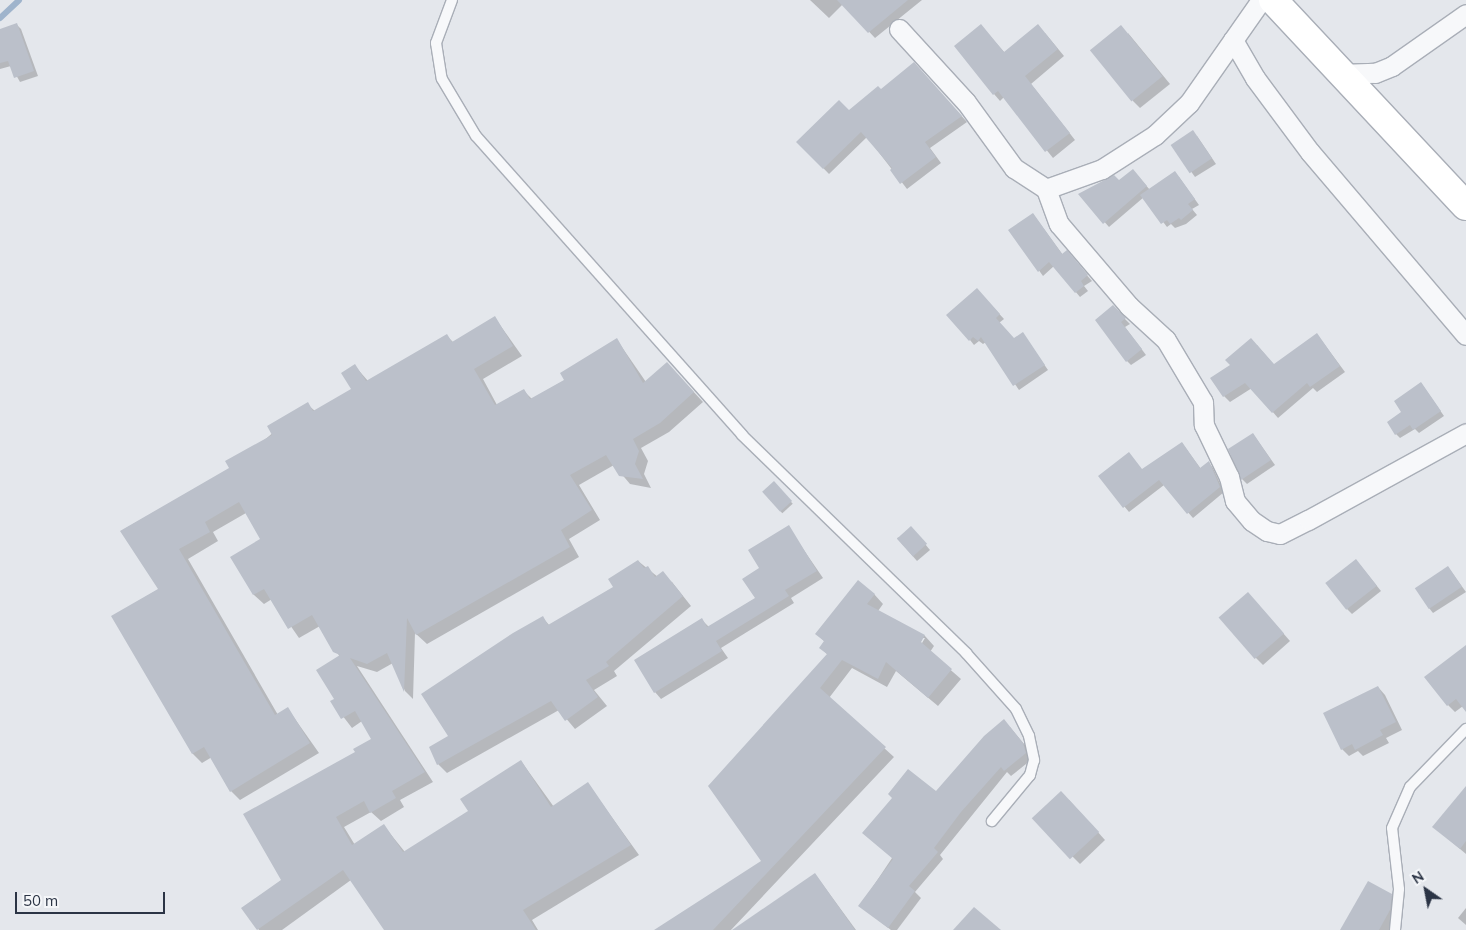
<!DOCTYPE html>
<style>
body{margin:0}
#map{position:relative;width:1466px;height:930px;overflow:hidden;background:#e4e7ec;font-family:Mulish,sans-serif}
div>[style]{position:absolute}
.shadow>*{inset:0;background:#0003;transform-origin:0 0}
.stream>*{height:6px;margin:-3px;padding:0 3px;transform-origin:3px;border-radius:3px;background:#9fb4cc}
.building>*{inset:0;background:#bbc0ca;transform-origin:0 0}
.roads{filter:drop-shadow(1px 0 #a9aeb7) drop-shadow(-1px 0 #a9aeb7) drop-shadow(0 1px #a9aeb7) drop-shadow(0 -1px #a9aeb7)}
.lane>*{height:10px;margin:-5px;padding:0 5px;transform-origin:5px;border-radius:5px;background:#f7f8fa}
.street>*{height:19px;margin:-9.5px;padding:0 9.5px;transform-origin:9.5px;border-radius:9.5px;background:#f7f8fa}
.secondary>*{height:28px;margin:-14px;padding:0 14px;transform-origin:14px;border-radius:14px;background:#fff}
span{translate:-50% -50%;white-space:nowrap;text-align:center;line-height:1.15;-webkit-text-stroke:4px #f4f6f9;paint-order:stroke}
.north{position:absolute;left:1401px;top:865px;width:50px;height:50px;-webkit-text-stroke:4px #f4f6f9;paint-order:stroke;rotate:327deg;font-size:14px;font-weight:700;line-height:20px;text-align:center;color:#2b3445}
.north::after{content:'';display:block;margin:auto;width:18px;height:22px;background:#2b3445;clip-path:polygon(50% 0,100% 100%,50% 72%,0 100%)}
.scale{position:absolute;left:15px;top:892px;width:150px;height:22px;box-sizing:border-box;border:2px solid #2b3445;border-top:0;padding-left:6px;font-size:15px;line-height:18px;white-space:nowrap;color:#2b3445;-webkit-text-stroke:4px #f4f6f9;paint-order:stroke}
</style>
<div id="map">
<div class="shadow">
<i style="clip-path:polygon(810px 0,922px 0,875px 38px,843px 4px,829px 18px)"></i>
<i style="clip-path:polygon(17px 25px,21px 29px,38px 76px,20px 82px,11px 66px,0 69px,0 31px)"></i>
<i style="clip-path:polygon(981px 26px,1005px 53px,1045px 33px,1064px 56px,1031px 84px,1075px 140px,1053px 158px,1004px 97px,1000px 101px,994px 94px)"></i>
<i style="clip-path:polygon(1128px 33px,1170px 84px,1140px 108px,1133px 101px)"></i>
<i style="clip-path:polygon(919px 69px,967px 122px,930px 148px,941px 163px,907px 189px,867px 137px,829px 174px,798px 142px)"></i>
<i style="clip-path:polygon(1197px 136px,1216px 164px,1195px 177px,1172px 145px)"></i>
<i style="clip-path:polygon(1137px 175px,1150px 190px,1179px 177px,1199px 205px,1192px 209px,1197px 215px,1186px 224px,1175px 228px,1171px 224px,1167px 227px,1144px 197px,1109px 227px,1080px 194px)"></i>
<i style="clip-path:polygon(1033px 214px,1063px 255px,1071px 257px,1092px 281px,1084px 286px,1088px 291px,1080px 297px,1054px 266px,1043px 276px,1010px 230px)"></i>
<i style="clip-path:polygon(982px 295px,1004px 319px,999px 323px,1014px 339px,1023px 334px,1048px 370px,1019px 390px,986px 342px,983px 344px,979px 341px,974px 345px,970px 340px)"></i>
<i style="clip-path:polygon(1113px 307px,1130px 324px,1125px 327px,1146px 355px,1131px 365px,1127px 361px)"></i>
<i style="clip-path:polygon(495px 318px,522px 356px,483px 379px,497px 405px,523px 390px,532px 399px,565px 380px,617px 340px,646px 382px,667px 363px,703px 402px,669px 432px,641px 448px,648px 461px,644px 474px,651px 488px,630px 484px,614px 465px,579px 485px,600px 520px,569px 539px,579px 557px,427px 644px,415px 633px,413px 699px,405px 691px,393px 663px,377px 672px,357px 666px,433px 782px,400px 800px,404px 807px,381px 821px,371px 812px,344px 827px,355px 845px,384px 826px,405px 852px,469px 812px,521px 761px,554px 807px,588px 784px,639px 855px,532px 920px,538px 930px,386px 930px,362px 872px,282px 930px,259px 930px,243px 908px,282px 880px,357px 753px,373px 740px,362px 721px,352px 728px,332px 702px,336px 699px,340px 657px,320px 626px,299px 638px,272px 599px,264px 604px,254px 595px,232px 558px,262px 540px,246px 513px,213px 532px,218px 541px,188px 559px,278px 715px,288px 709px,319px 753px,240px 800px,231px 791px,212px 757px,202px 763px,193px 754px,113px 616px,159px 589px,121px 531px,231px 468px,307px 404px,315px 411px,353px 390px,355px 366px,368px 381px,447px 336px,454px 343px)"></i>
<i style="clip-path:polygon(1322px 341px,1345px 372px,1317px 392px,1313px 388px,1278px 418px,1252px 388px,1230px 402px,1224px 396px,1257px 345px,1274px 365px)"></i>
<i style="clip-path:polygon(1421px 383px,1444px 416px,1419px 433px,1415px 429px,1400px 438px,1396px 434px,1403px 412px)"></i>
<i style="clip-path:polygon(1253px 434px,1275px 465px,1247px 484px,1242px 479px)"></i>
<i style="clip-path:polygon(1182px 443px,1201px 469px,1209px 463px,1213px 468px,1224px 492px,1193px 518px,1164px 485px,1129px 512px,1099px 476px,1143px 470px)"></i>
<i style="left:774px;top:483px;width:28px;height:14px;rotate:48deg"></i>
<i style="clip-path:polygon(788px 527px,823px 578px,791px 598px,794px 603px,721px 648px,728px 658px,661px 699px,655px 692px,702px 620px,709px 627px,756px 598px)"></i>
<i style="clip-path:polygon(915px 532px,930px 550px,917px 561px,897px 538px)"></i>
<i style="clip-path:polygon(638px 561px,658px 577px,672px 582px,691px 606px,614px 671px,617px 676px,594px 690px,607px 706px,575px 729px,559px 710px,447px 773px,438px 764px,450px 737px,543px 618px,550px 626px,615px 587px)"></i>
<i style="clip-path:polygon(1360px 565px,1381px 591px,1352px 614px,1347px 609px)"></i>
<i style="clip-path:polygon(1448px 567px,1466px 592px,1433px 613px,1429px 608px)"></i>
<i style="clip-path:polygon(evenodd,874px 594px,883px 604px,878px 611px,925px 636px,934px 646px,930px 652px,961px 679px,938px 706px,896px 671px,887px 687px,852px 668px,829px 698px,894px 757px,731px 930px,657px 930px,763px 861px,828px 655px,821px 648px,825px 642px,817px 634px,874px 594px,922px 638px,925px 638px,919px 648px,922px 638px)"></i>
<i style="clip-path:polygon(1255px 601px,1290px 641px,1263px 665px,1256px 658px)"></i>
<i style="clip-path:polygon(1466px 646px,1466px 708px,1463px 706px,1455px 712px,1448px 705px)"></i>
<i style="clip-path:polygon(1378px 687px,1385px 695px,1402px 730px,1386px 738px,1389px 743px,1363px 756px,1358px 751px,1349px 756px,1342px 749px)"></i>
<i style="clip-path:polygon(1010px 727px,1029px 750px,1031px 760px,1011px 776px,1007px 772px,940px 855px,943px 859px,915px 892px,921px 898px,897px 930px,891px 930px,860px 906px,936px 792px)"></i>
<i style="clip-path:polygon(1466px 788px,1466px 854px,1434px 827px)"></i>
<i style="clip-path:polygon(1069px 800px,1105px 840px,1080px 864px,1034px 818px)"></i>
<i style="clip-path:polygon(815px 874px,856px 930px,734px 930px)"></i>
<i style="clip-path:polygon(1391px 895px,1398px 903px,1394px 930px,1341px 930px)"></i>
<i style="clip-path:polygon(1466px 908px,1466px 925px,1458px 918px)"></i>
</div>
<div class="stream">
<i style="left:0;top:18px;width:26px;rotate:-43deg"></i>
</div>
<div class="building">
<i style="clip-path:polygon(837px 0,908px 0,868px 33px)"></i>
<i style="clip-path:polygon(17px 23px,34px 71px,14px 78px,8px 61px,0 63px,0 29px)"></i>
<i style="clip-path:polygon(981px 24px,1004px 52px,1038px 24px,1058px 49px,1025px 76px,1070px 133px,1045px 152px,998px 91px,993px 95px,954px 46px)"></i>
<i style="left:1121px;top:25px;width:66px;height:40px;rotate:51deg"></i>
<i style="clip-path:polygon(914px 62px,962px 116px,925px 142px,936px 157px,900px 184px,890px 170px,892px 168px,861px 132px,823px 169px,796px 142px,839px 100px,849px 110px,878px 86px,881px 89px)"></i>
<i style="left:1193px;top:130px;width:34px;height:27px;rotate:56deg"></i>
<i style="clip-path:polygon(1133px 169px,1147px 186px,1103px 224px,1078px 194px,1114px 175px,1119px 180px)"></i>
<i style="clip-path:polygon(1175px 171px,1195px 199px,1188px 204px,1193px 210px,1181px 220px,1179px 218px,1170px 224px,1167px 220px,1161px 224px,1140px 195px)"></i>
<i style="clip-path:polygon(1033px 213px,1062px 254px,1067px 250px,1088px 275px,1081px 281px,1084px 286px,1075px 293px,1049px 262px,1038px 272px,1008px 230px)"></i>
<i style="clip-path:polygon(977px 288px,1000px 314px,996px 318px,1014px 338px,1023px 332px,1045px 365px,1013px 386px,981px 337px,978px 341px,973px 337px,969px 341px,946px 315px)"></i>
<i style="clip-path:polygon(1113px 305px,1126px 318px,1121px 322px,1142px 349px,1126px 362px,1095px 320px)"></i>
<i style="clip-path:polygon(495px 316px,513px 346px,474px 369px,495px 405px,524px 389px,530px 399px,564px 380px,560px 373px,617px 338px,643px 383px,667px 362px,694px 392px,660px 423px,633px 439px,639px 451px,635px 464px,643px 479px,619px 476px,606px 455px,570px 475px,592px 510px,561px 530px,570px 547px,416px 635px,407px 618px,404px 692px,387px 653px,367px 664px,350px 658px,425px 772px,392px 791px,396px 798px,370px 813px,364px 801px,336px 817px,352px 845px,384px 824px,403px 852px,468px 811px,460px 799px,521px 760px,551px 807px,588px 782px,631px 845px,523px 910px,536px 930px,384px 930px,343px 870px,257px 930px,241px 908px,281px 880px,243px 814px,355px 752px,353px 749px,371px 739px,355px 711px,341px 719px,330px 701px,334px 699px,316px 670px,340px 655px,333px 652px,312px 615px,288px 629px,264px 589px,253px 595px,230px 557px,260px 539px,239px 502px,205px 522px,210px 532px,179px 549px,275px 715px,288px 707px,310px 743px,230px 792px,204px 747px,192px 754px,111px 616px,158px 589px,120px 531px,229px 468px,225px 461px,272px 435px,267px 426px,308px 402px,313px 411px,351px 389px,341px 373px,355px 364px,366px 381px,447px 334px,452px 342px)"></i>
<i style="clip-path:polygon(1317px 333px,1340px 366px,1310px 387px,1307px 383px,1272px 413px,1245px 383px,1223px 397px,1210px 378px,1230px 365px,1225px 360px,1251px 338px,1274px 364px)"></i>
<i style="clip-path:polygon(1421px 382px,1441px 411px,1413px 430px,1410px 425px,1395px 435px,1387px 422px,1401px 412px,1394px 401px)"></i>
<i style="clip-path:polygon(1253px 433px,1271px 460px,1241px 480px,1228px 449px)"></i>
<i style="clip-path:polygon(1182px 442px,1200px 468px,1209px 461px,1220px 487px,1187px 514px,1159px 480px,1123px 508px,1098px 476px,1129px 452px,1142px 469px)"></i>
<i style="left:774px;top:481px;width:27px;height:16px;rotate:48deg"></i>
<i style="clip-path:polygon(789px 525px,817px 571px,785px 590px,789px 596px,716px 641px,722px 651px,654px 693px,634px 660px,702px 618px,707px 627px,755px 598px,742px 579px,759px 568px,748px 550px)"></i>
<i style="left:911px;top:526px;width:24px;height:19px;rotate:48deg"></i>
<i style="left:1356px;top:559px;width:34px;height:39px;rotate:52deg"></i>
<i style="clip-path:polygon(638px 560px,644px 568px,648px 566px,655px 577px,663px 571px,683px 596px,606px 662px,609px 666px,586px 680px,598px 697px,565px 721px,551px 701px,437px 765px,429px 747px,448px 736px,421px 694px,513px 633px,543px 616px,548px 625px,613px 587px,608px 579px)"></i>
<i style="left:1448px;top:566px;width:25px;height:40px;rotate:56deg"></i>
<i style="clip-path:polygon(858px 580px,875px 594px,867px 604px,925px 635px,921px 642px,952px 669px,928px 698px,886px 662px,878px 679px,842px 660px,820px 688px,886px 747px,713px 930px,654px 930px,761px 861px,708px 786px,827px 654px,819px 648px,824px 641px,815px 634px)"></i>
<i style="left:1248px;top:592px;width:55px;height:39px;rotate:49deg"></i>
<i style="clip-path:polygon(1466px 645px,1466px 712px,1456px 699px,1447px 706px,1424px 677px)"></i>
<i style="clip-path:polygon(1378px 686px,1396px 722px,1380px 730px,1383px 735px,1355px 750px,1352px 744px,1341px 750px,1323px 713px)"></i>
<i style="clip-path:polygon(1004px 719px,1023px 743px,1026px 753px,1004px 771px,1001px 767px,961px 812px,934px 848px,938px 852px,909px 886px,915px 891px,888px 928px,858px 906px,893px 859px,862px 833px,892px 798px,888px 794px,908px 769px,936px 791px,984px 736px)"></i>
<i style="clip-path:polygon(1466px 786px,1466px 841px,1460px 849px,1432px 827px)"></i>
<i style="left:1061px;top:791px;width:56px;height:40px;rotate:47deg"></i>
<i style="clip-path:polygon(815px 873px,855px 930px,732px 930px)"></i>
<i style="clip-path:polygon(1368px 881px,1392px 894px,1390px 910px,1379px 930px,1340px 930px)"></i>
<i style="clip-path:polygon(974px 907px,1001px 930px,953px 930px)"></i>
</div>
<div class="roads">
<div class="lane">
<i style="left:452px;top:0;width:46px;rotate:110.4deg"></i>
<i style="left:436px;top:43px;width:36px;rotate:81deg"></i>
<i style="left:442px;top:79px;width:66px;rotate:59.2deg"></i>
<i style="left:476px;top:136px;width:400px;rotate:48.3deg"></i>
<i style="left:742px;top:435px;width:313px;rotate:44.2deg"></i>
<i style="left:966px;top:653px;width:75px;rotate:48.2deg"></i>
<i style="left:1016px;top:709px;width:30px;rotate:64deg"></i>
<i style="left:1029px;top:736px;width:25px;rotate:78deg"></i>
<i style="left:1034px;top:760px;width:16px;rotate:105deg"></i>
<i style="left:1030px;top:775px;width:60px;rotate:129.6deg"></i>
<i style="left:1395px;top:930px;width:41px;rotate:-84.4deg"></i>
<i style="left:1399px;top:889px;width:61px;rotate:-96.5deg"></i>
<i style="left:1392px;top:828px;width:45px;rotate:-66.3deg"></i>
<i style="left:1410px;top:787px;width:81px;rotate:-46deg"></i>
</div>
<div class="street">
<i style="left:899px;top:29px;width:99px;rotate:47.5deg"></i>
<i style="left:966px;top:102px;width:82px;rotate:54deg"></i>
<i style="left:1014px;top:168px;width:38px;rotate:33deg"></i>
<i style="left:1046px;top:189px;width:59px;rotate:-19.7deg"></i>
<i style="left:1102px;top:169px;width:63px;rotate:-32.7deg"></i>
<i style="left:1155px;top:135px;width:47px;rotate:-43.3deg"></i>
<i style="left:1189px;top:103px;width:126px;rotate:-55deg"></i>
<i style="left:1233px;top:40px;width:44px;rotate:59.9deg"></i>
<i style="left:1255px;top:78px;width:92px;rotate:53.4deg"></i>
<i style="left:1310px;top:152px;width:240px;rotate:49.6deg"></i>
<i style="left:1340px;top:74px;width:35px;rotate:-2deg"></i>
<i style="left:1375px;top:73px;width:18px;rotate:-22deg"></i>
<i style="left:1392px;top:66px;width:90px;rotate:-35.1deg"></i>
<i style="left:1046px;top:189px;width:37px;rotate:70deg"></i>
<i style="left:1059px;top:224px;width:108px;rotate:49.5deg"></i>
<i style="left:1129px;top:306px;width:50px;rotate:42.6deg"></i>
<i style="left:1166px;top:340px;width:72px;rotate:59.2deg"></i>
<i style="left:1203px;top:402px;width:23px;rotate:88deg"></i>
<i style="left:1204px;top:425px;width:58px;rotate:64.3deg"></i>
<i style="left:1229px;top:477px;width:25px;rotate:76deg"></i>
<i style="left:1235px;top:501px;width:26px;rotate:50deg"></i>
<i style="left:1252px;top:521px;width:18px;rotate:34deg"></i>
<i style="left:1267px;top:531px;width:13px;rotate:13deg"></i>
<i style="left:1280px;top:534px;width:31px;rotate:-27deg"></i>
<i style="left:1308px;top:520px;width:180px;rotate:-28.8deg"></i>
</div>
<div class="secondary">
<i style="left:1273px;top:0;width:282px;rotate:46.9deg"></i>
</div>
</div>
<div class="north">N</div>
<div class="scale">50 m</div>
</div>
